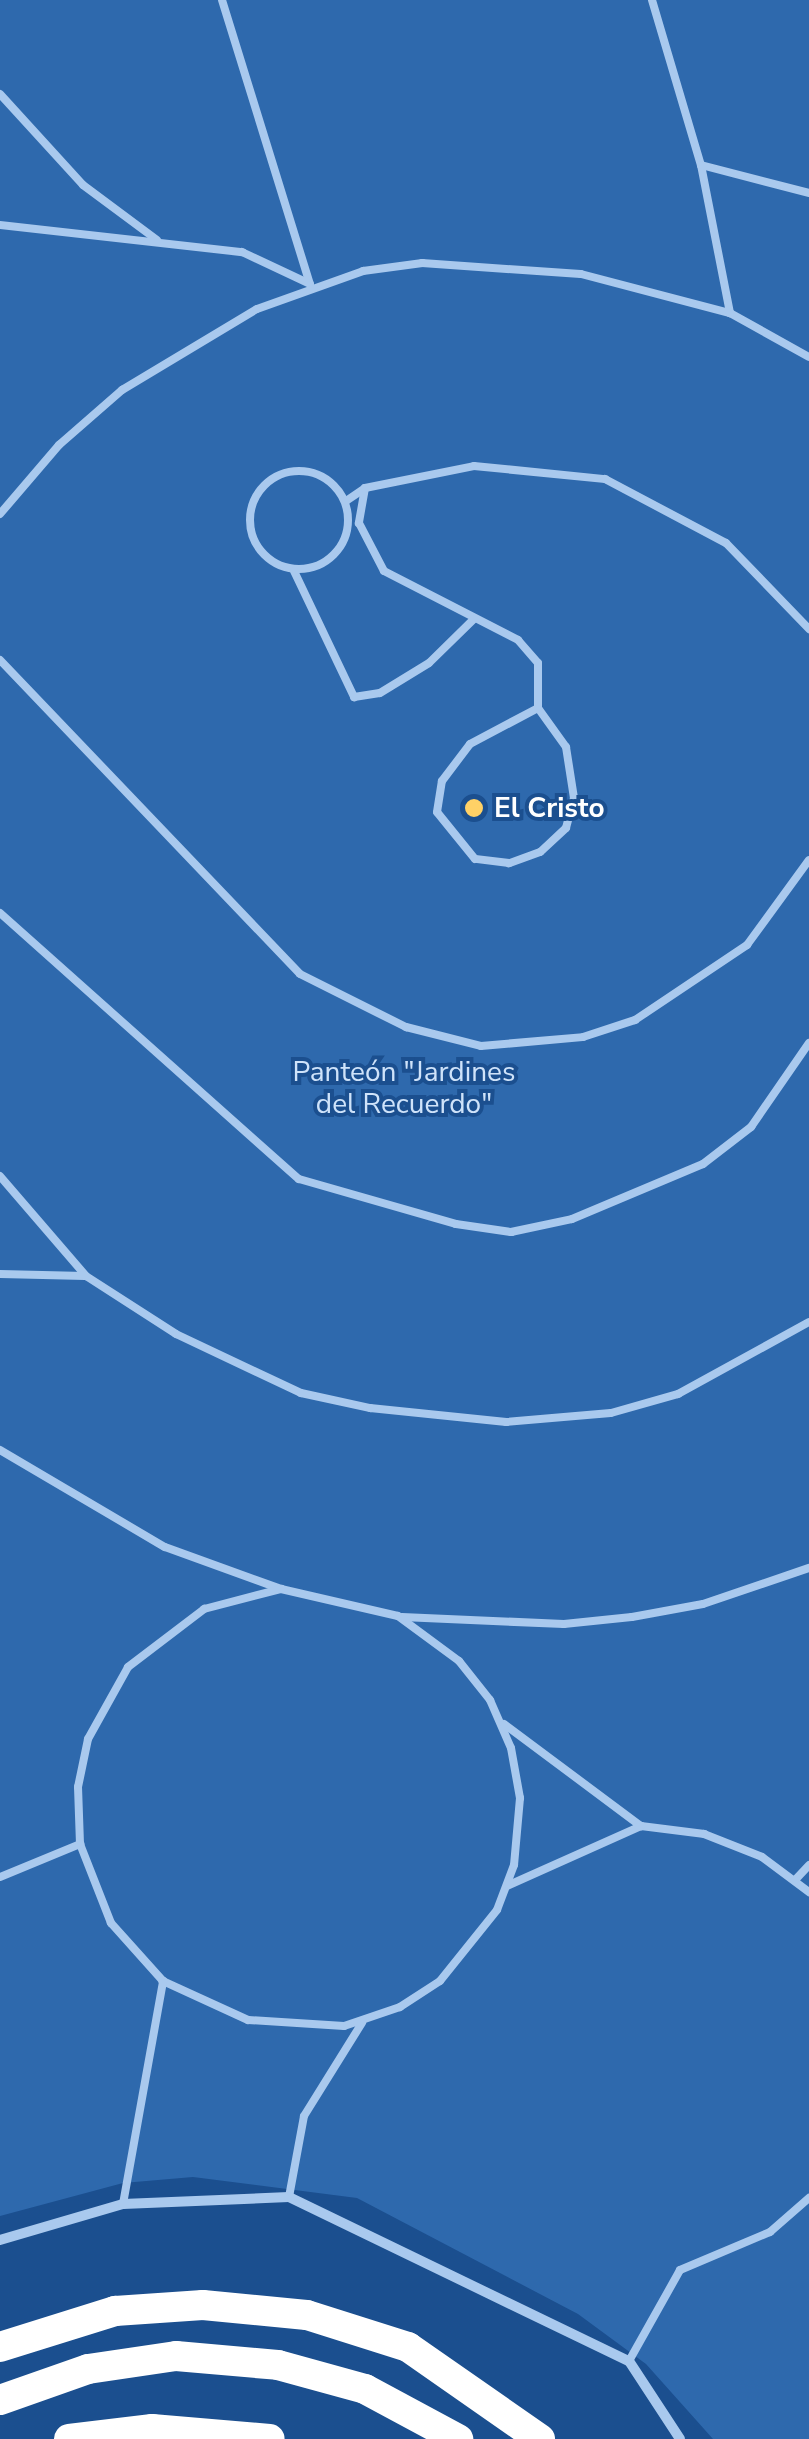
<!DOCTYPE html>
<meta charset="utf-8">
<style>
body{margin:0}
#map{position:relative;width:809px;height:2439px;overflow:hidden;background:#1b4f8f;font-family:"Nunito Sans",sans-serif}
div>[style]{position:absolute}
.green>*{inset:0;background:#2e69ad}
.lane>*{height:8px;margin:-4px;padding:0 4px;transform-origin:4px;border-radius:4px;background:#a9c9ee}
.lane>.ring{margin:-4px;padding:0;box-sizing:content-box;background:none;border:8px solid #a9c9ee;border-radius:50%}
.street>*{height:10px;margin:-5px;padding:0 5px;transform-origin:5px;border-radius:5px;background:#a9c9ee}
.highway>*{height:30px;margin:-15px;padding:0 15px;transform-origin:15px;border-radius:15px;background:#fff}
.dots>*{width:28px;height:28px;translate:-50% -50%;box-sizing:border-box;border:5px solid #1b4f8f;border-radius:50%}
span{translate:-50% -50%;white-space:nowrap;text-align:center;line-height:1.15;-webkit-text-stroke:8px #1b4f8f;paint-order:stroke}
.poi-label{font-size:28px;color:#fff;font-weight:700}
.left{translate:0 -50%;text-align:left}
.park-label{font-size:28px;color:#cfe3fa}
</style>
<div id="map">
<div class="green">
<i style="clip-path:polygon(0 0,809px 0,809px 2439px,713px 2439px,646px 2364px,578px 2314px,357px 2198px,193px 2177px,123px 2183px,0 2216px)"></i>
</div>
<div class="lane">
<i style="left:222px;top:0;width:297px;rotate:72.8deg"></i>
<i style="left:652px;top:0;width:172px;rotate:73.5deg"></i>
<i style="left:701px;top:165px;width:151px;rotate:78.9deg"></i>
<i style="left:0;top:94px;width:123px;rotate:47.6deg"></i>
<i style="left:83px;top:185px;width:92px;rotate:36.6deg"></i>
<i style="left:701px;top:165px;width:112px;rotate:14.5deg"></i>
<i style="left:0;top:225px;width:244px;rotate:6.4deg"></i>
<i style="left:242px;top:252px;width:75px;rotate:25.2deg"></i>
<i class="ring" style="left:250px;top:471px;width:90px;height:90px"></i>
<i style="left:365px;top:488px;width:36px;rotate:100deg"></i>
<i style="left:359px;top:523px;width:54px;rotate:62.5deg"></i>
<i style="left:384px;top:571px;width:151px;rotate:27.2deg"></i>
<i style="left:518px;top:640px;width:30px;rotate:49deg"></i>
<i style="left:538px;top:663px;width:45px;rotate:90deg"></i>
<i style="left:538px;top:708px;width:48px;rotate:54.3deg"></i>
<i style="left:566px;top:747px;width:52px;rotate:81.1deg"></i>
<i style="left:574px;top:798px;width:31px;rotate:105deg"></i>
<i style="left:566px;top:828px;width:35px;rotate:137deg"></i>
<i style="left:540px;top:852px;width:33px;rotate:160deg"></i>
<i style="left:509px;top:863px;width:34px;rotate:-173deg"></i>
<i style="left:475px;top:859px;width:60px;rotate:-129deg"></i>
<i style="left:437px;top:812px;width:31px;rotate:-81deg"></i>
<i style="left:442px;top:781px;width:46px;rotate:-52.9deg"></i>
<i style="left:470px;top:744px;width:77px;rotate:-27.9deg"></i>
<i style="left:346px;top:501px;width:23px;rotate:-34deg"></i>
<i style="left:365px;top:488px;width:111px;rotate:-11.4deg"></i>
<i style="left:474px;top:466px;width:132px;rotate:5.7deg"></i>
<i style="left:605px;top:479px;width:137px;rotate:27.9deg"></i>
<i style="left:726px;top:543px;width:120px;rotate:46deg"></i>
<i style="left:0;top:514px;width:91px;rotate:-49.5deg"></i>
<i style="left:59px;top:445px;width:84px;rotate:-41.1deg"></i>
<i style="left:122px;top:390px;width:157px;rotate:-31deg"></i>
<i style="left:257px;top:309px;width:113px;rotate:-19.7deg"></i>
<i style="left:363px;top:271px;width:60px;rotate:-7.7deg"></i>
<i style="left:422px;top:263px;width:159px;rotate:4deg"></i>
<i style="left:581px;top:274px;width:154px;rotate:14.7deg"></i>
<i style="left:730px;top:313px;width:90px;rotate:29.1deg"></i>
<i style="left:294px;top:571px;width:140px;rotate:64.5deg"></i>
<i style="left:354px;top:697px;width:26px;rotate:-9deg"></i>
<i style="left:380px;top:693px;width:57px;rotate:-31.5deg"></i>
<i style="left:429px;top:663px;width:63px;rotate:-44.4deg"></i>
<i style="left:0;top:660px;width:434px;rotate:46.3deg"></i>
<i style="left:300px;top:974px;width:119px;rotate:26.6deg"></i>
<i style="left:406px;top:1027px;width:77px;rotate:14.2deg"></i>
<i style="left:481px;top:1046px;width:102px;rotate:-5deg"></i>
<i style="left:583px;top:1037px;width:55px;rotate:-18.1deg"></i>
<i style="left:635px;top:1020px;width:135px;rotate:-33.8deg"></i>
<i style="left:747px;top:945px;width:105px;rotate:-53.9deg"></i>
<i style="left:0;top:913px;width:400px;rotate:41.7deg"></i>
<i style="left:299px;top:1179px;width:163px;rotate:16deg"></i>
<i style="left:456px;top:1224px;width:56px;rotate:8.3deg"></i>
<i style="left:511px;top:1232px;width:62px;rotate:-12deg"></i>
<i style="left:572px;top:1219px;width:142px;rotate:-22.8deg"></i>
<i style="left:703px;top:1164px;width:61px;rotate:-37.6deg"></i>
<i style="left:751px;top:1127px;width:102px;rotate:-55.4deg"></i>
<i style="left:0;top:1176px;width:132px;rotate:49.3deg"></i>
<i style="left:86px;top:1276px;width:107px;rotate:32.8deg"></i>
<i style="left:176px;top:1334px;width:138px;rotate:25.3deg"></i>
<i style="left:301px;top:1393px;width:71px;rotate:12.3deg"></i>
<i style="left:370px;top:1408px;width:137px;rotate:5.9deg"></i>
<i style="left:506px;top:1422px;width:105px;rotate:-4.9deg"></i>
<i style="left:611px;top:1413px;width:70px;rotate:-15.8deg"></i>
<i style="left:678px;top:1394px;width:149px;rotate:-28.8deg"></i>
<i style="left:0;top:1274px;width:85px;rotate:1.3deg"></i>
<i style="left:0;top:1450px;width:191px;rotate:30.5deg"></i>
<i style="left:165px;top:1547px;width:123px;rotate:19.9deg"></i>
<i style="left:281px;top:1589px;width:120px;rotate:13deg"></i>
<i style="left:398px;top:1616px;width:76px;rotate:36.4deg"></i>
<i style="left:459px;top:1661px;width:50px;rotate:51.5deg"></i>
<i style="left:490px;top:1700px;width:52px;rotate:66.4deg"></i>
<i style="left:511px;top:1748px;width:51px;rotate:79.8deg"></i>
<i style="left:520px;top:1798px;width:67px;rotate:95.1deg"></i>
<i style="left:514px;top:1865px;width:48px;rotate:110.7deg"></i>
<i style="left:497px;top:1910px;width:91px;rotate:128.8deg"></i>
<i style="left:440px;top:1981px;width:48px;rotate:147deg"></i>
<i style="left:400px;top:2007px;width:59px;rotate:161.3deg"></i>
<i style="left:344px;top:2026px;width:96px;rotate:-176.4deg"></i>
<i style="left:248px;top:2020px;width:94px;rotate:-155.4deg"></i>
<i style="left:163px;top:1981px;width:78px;rotate:-131.9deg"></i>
<i style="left:111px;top:1923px;width:85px;rotate:-111.4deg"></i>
<i style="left:80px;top:1844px;width:57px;rotate:-92deg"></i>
<i style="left:78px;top:1787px;width:49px;rotate:-78.2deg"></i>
<i style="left:88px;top:1739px;width:82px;rotate:-60.9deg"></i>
<i style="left:128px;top:1667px;width:96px;rotate:-37.3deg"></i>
<i style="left:204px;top:1609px;width:80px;rotate:-14.6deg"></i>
<i style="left:402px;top:1617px;width:162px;rotate:2.5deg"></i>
<i style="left:564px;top:1624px;width:68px;rotate:-5.9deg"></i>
<i style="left:632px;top:1617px;width:72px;rotate:-10.4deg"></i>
<i style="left:703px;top:1604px;width:112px;rotate:-18.8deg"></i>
<i style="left:504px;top:1724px;width:171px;rotate:36.7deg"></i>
<i style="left:641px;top:1826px;width:64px;rotate:7.2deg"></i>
<i style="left:704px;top:1834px;width:62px;rotate:21.6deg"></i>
<i style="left:762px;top:1857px;width:59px;rotate:36.7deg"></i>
<i style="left:0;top:1877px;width:87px;rotate:-22.4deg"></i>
<i style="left:796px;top:1879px;width:19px;rotate:-47deg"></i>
<i style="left:509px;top:1885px;width:145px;rotate:-24.1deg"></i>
<i style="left:289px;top:2197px;width:82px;rotate:-79.5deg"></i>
<i style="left:304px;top:2116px;width:110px;rotate:-58.1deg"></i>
<i style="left:123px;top:2204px;width:227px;rotate:-79.8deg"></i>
<i style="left:629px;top:2361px;width:104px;rotate:-60.7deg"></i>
<i style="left:680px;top:2270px;width:98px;rotate:-22.9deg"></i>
<i style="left:770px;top:2232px;width:52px;rotate:-41.1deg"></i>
</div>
<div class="street">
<i style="left:0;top:2240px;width:128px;rotate:-16.3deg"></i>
<i style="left:123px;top:2204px;width:166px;rotate:-2.4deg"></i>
<i style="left:289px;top:2197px;width:377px;rotate:25.8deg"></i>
<i style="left:629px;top:2361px;width:93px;rotate:56.8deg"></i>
</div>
<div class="highway">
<i style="left:0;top:2347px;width:121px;rotate:-17.4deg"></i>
<i style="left:115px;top:2311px;width:88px;rotate:-3.9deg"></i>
<i style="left:203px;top:2305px;width:104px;rotate:5.5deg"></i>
<i style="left:307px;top:2315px;width:106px;rotate:17.6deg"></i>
<i style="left:408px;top:2347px;width:161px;rotate:34.9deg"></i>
<i style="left:0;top:2400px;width:93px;rotate:-19.4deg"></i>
<i style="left:88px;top:2369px;width:89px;rotate:-8.4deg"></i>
<i style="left:176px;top:2356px;width:102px;rotate:5deg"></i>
<i style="left:278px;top:2365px;width:90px;rotate:15.4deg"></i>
<i style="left:365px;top:2389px;width:106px;rotate:28.3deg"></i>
<i style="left:69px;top:2439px;width:84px;rotate:-6.9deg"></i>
<i style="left:152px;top:2429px;width:118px;rotate:4.8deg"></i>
</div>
<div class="dots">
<i style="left:474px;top:808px;background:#ffd166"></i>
</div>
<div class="poi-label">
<span class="left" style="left:494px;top:808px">El Cristo</span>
</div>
<div class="park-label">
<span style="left:404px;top:1088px">Panteón "Jardines<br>del Recuerdo"</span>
</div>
</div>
